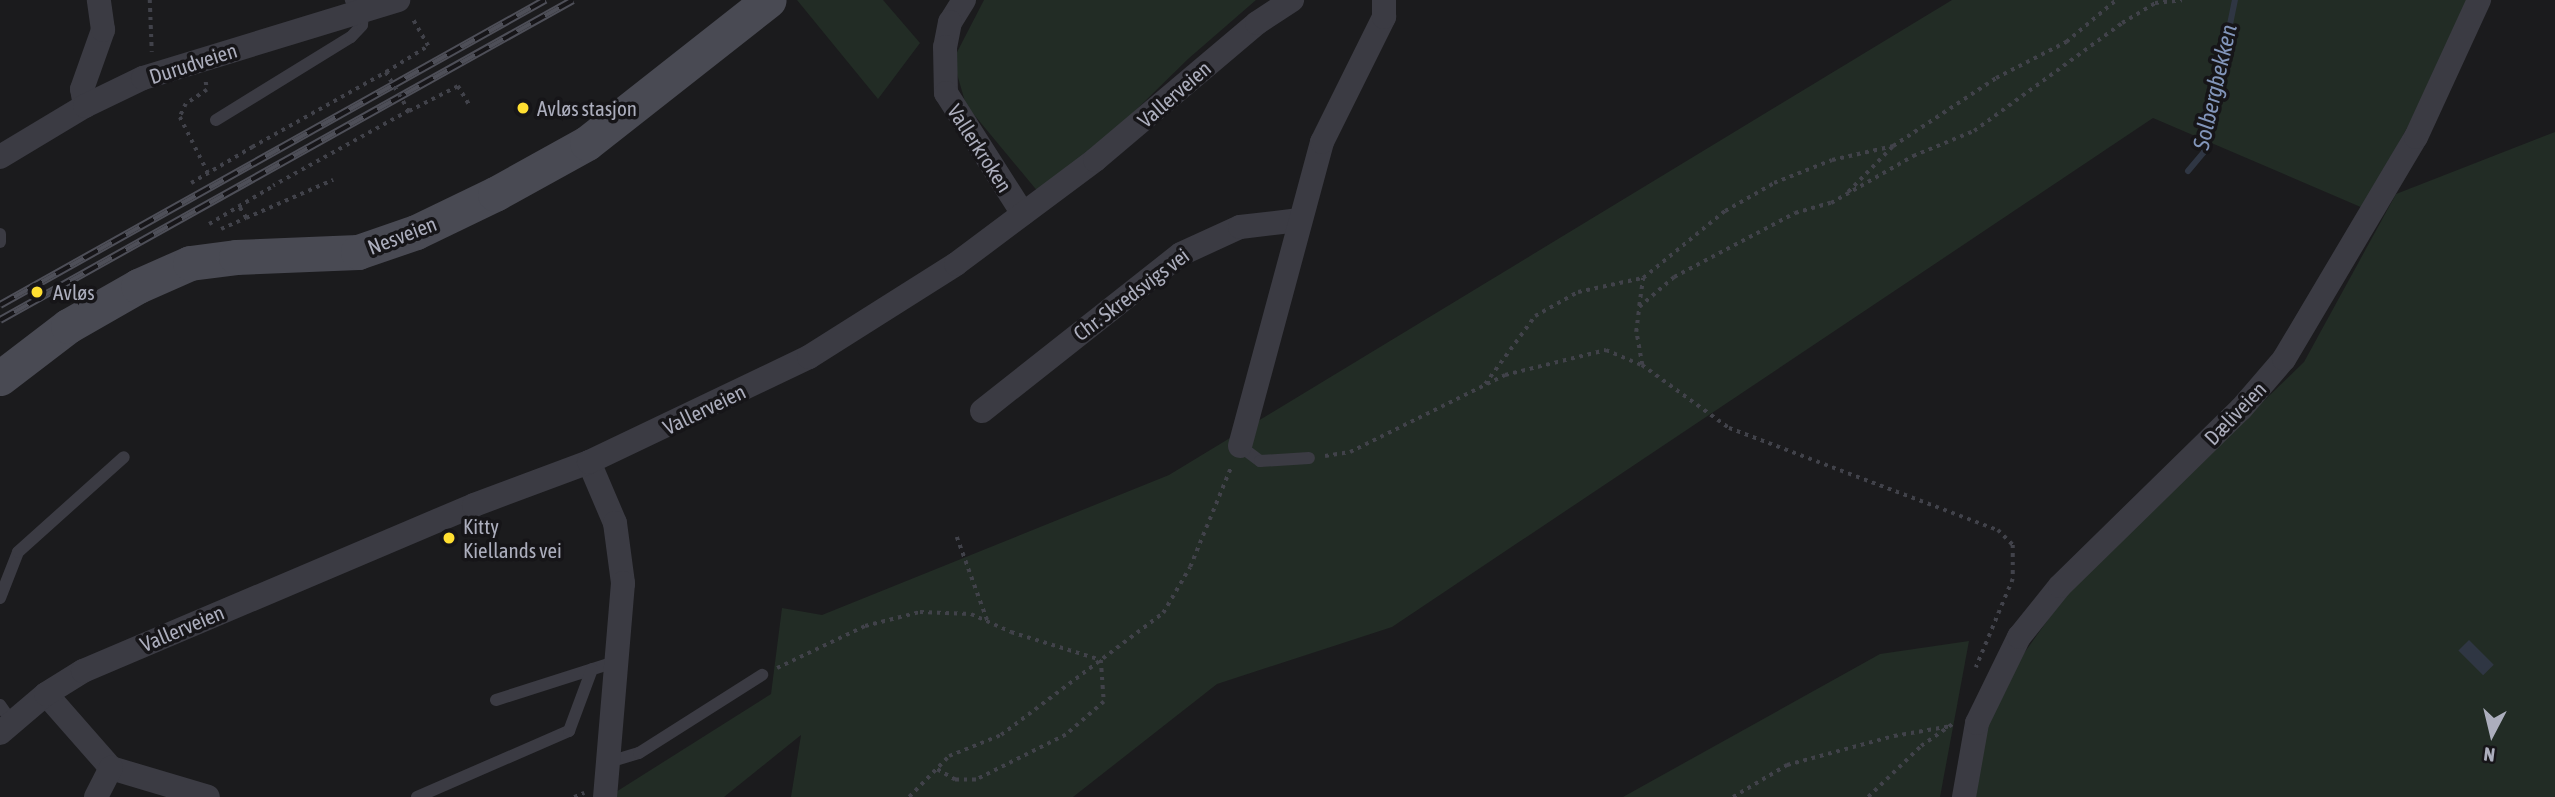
<!DOCTYPE html>
<meta charset="utf-8">
<style>
body{margin:0}
#map{position:relative;width:2555px;height:797px;overflow:hidden;background:#1b1b1d;font-family:"Asap Condensed",sans-serif}
div>[style]{position:absolute}
.green>*{inset:0;background:#222c25}
.water>*{inset:0;background:#2f3643;transform-origin:0 0}
.stream>*{height:6px;margin:-3px;padding:0 3px;transform-origin:3px;border-radius:3px;background:#2f3643}
.path>*{height:3.5px;margin-top:-1.75px;transform-origin:0;background:repeating-linear-gradient(90deg,#41424a 0 3.5px,transparent 0 8.5px)}
.lane>*{height:12px;margin:-6px;padding:0 6px;transform-origin:6px;border-radius:6px;background:#3b3b43}
.street>*{height:24px;margin:-12px;padding:0 12px;transform-origin:12px;border-radius:12px;background:#3b3b43}
.secondary>*{height:35px;margin:-17.5px;padding:0 17.5px;transform-origin:17.5px;border-radius:17.5px;background:#494a53}
.rail>*{height:8px;margin-top:-4px;transform-origin:0;background:repeating-linear-gradient(90deg,#161518 0 16px,#4e4f58 0 32px);box-sizing:border-box;border-block:2px solid #4e4f58}
.path-bridge>*{height:3.5px;margin-top:-1.75px;transform-origin:0;background:repeating-linear-gradient(90deg,#41424a 0 3.5px,transparent 0 8.5px)}
.dots>*{width:19px;height:19px;translate:-50% -50%;box-sizing:border-box;border:4px solid #161518;border-radius:50%}
span{translate:-50% -50%;white-space:nowrap;text-align:center;line-height:1.15;-webkit-text-stroke:7px #161518;paint-order:stroke}
.street-label{font-size:21px;color:#acaebd}
.poi-label{font-size:21px;color:#acaebd}
.left{translate:0 -50%;text-align:left}
.water-label{font-size:23px;color:#8295ba;font-style:italic}
.north{position:absolute;left:2457px;top:699px;width:70px;height:70px;-webkit-text-stroke:5px #161518;paint-order:stroke;rotate:187deg;font-size:19px;font-weight:700;line-height:28px;text-align:center;color:#acaebd}
.north::after{content:'';display:block;margin:auto;width:24px;height:32px;background:#acaebd;clip-path:polygon(50% 0,100% 100%,50% 72%,0 100%)}
</style>
<div id="map">
<div class="green">
<i style="clip-path:polygon(797px 0,883px 0,920px 43px,878px 99px)"></i>
<i style="clip-path:polygon(984px 0,1256px 0,1188px 59px,1093px 152px,1039px 193px,966px 105px,953px 60px)"></i>
<i style="clip-path:polygon(1952px 0,2469px 0,2447px 55px,2363px 208px,2153px 118px,1392px 627px,1217px 684px,1073px 797px,791px 797px,801px 735px,724px 797px,608px 797px,771px 694px,782px 608px,822px 615px,1169px 475px)"></i>
<i style="clip-path:polygon(2555px 132px,2555px 797px,1976px 797px,1982px 717px,2022px 656px,2070px 589px,2304px 362px,2396px 194px)"></i>
<i style="clip-path:polygon(1969px 641px,1940px 797px,1623px 797px,1880px 654px)"></i>
</div>
<div class="water">
<i style="left:2469px;top:640px;width:35px;height:15px;rotate:45deg"></i>
</div>
<div class="stream">
<i style="left:2188px;top:171px;width:25px;rotate:-50deg"></i>
<i style="left:2204px;top:152px;width:155px;rotate:-78.5deg"></i>
</div>
<div class="path">
<i style="left:150px;top:0;width:52px;rotate:87.8deg"></i>
<i style="left:386px;top:72px;width:49px;rotate:-31.8deg"></i>
<i style="left:428px;top:46px;width:32px;rotate:-120deg"></i>
<i style="left:206px;top:82px;width:8px;rotate:83deg"></i>
<i style="left:207px;top:90px;width:25px;rotate:146deg"></i>
<i style="left:186px;top:104px;width:14px;rotate:115deg"></i>
<i style="left:180px;top:117px;width:63px;rotate:63.4deg"></i>
<i style="left:409px;top:111px;width:55px;rotate:-27deg"></i>
<i style="left:458px;top:86px;width:21px;rotate:59deg"></i>
<i style="left:191px;top:183px;width:71px;rotate:-30.5deg"></i>
<i style="left:1848px;top:192px;width:63px;rotate:-45.6deg"></i>
<i style="left:246px;top:218px;width:95px;rotate:-23.6deg"></i>
<i style="left:209px;top:224px;width:74px;rotate:-30.7deg"></i>
<i style="left:221px;top:229px;width:27px;rotate:-24deg"></i>
<i style="left:246px;top:218px;width:13px;rotate:-122deg"></i>
<i style="left:1639px;top:306px;width:28px;rotate:-82deg"></i>
<i style="left:1643px;top:278px;width:106px;rotate:-39.3deg"></i>
<i style="left:1725px;top:211px;width:56px;rotate:-29.7deg"></i>
<i style="left:1774px;top:183px;width:62px;rotate:-21.6deg"></i>
<i style="left:1832px;top:160px;width:63px;rotate:-12.9deg"></i>
<i style="left:1893px;top:146px;width:123px;rotate:-33.4deg"></i>
<i style="left:1996px;top:78px;width:79px;rotate:-27.2deg"></i>
<i style="left:2066px;top:42px;width:65px;rotate:-40deg"></i>
<i style="left:1642px;top:365px;width:34px;rotate:-100deg"></i>
<i style="left:1636px;top:332px;width:25px;rotate:-83deg"></i>
<i style="left:1639px;top:307px;width:46px;rotate:-40.6deg"></i>
<i style="left:1674px;top:277px;width:137px;rotate:-27.9deg"></i>
<i style="left:1795px;top:213px;width:37px;rotate:-16deg"></i>
<i style="left:1831px;top:203px;width:95px;rotate:-29.8deg"></i>
<i style="left:1913px;top:156px;width:66px;rotate:-22.3deg"></i>
<i style="left:1974px;top:131px;width:183px;rotate:-36.1deg"></i>
<i style="left:2122px;top:23px;width:39px;rotate:-31deg"></i>
<i style="left:2155px;top:3px;width:27px;rotate:-6deg"></i>
<i style="left:1485px;top:384px;width:84px;rotate:-53.7deg"></i>
<i style="left:1535px;top:316px;width:49px;rotate:-29.2deg"></i>
<i style="left:1578px;top:292px;width:66px;rotate:-12.2deg"></i>
<i style="left:1325px;top:456px;width:25px;rotate:-9deg"></i>
<i style="left:1350px;top:452px;width:173px;rotate:-26.4deg"></i>
<i style="left:1505px;top:375px;width:104px;rotate:-13.9deg"></i>
<i style="left:1606px;top:350px;width:39px;rotate:23deg"></i>
<i style="left:1642px;top:365px;width:107px;rotate:35.9deg"></i>
<i style="left:1729px;top:428px;width:288px;rotate:20.8deg"></i>
<i style="left:1998px;top:530px;width:21px;rotate:45deg"></i>
<i style="left:2013px;top:545px;width:34px;rotate:90deg"></i>
<i style="left:2013px;top:579px;width:96px;rotate:112.6deg"></i>
<i style="left:957px;top:537px;width:90px;rotate:70deg"></i>
<i style="left:777px;top:668px;width:98px;rotate:-25.5deg"></i>
<i style="left:865px;top:626px;width:57px;rotate:-14.3deg"></i>
<i style="left:920px;top:612px;width:51px;rotate:2.2deg"></i>
<i style="left:971px;top:614px;width:44px;rotate:24.2deg"></i>
<i style="left:1011px;top:632px;width:94px;rotate:17.3deg"></i>
<i style="left:1101px;top:660px;width:42px;rotate:85.9deg"></i>
<i style="left:1104px;top:702px;width:50px;rotate:139deg"></i>
<i style="left:1066px;top:735px;width:101px;rotate:153.4deg"></i>
<i style="left:976px;top:780px;width:21px;rotate:180deg"></i>
<i style="left:955px;top:780px;width:22px;rotate:-150deg"></i>
<i style="left:574px;top:797px;width:11px;rotate:-22deg"></i>
<i style="left:909px;top:797px;width:57px;rotate:-45.7deg"></i>
<i style="left:949px;top:756px;width:56px;rotate:-22deg"></i>
<i style="left:1001px;top:735px;width:203px;rotate:-37deg"></i>
<i style="left:1163px;top:613px;width:53px;rotate:-59.6deg"></i>
<i style="left:1190px;top:567px;width:108px;rotate:-67.7deg"></i>
<i style="left:1733px;top:797px;width:63px;rotate:-30.7deg"></i>
<i style="left:1787px;top:765px;width:111px;rotate:-15.2deg"></i>
<i style="left:1894px;top:736px;width:58px;rotate:-10deg"></i>
<i style="left:1868px;top:797px;width:74px;rotate:-43.9deg"></i>
<i style="left:1921px;top:746px;width:39px;rotate:-35deg"></i>
</div>
<div class="lane">
<i style="left:216px;top:120px;width:158px;rotate:-31.6deg"></i>
<i style="left:351px;top:37px;width:16px;rotate:-47deg"></i>
<i style="left:362px;top:25px;width:12px;rotate:-85deg"></i>
<i style="left:363px;top:13px;width:18px;rotate:-133deg"></i>
<i style="left:0;top:234px;width:8px;rotate:90deg"></i>
<i style="left:1240px;top:446px;width:25px;rotate:37deg"></i>
<i style="left:1260px;top:461px;width:49px;rotate:-3.5deg"></i>
<i style="left:0;top:598px;width:49px;rotate:-68.6deg"></i>
<i style="left:18px;top:552px;width:142px;rotate:-41.9deg"></i>
<i style="left:496px;top:700px;width:128px;rotate:-17.7deg"></i>
<i style="left:0;top:705px;width:21px;rotate:55deg"></i>
<i style="left:609px;top:762px;width:31px;rotate:-17deg"></i>
<i style="left:639px;top:753px;width:146px;rotate:-32.4deg"></i>
<i style="left:417px;top:797px;width:166px;rotate:-23.5deg"></i>
<i style="left:569px;top:731px;width:66px;rotate:-69.6deg"></i>
</div>
<div class="street">
<i style="left:964px;top:0;width:26px;rotate:122deg"></i>
<i style="left:950px;top:22px;width:25px;rotate:101deg"></i>
<i style="left:945px;top:47px;width:46px;rotate:88.8deg"></i>
<i style="left:946px;top:93px;width:143px;rotate:57.5deg"></i>
<i style="left:85px;top:106px;width:17px;rotate:-100deg"></i>
<i style="left:82px;top:89px;width:63px;rotate:-70.4deg"></i>
<i style="left:103px;top:30px;width:30px;rotate:-98deg"></i>
<i style="left:0;top:157px;width:99px;rotate:-31deg"></i>
<i style="left:85px;top:106px;width:64px;rotate:-25.8deg"></i>
<i style="left:143px;top:78px;width:267px;rotate:-17deg"></i>
<i style="left:982px;top:411px;width:253px;rotate:-38.3deg"></i>
<i style="left:1181px;top:254px;width:65px;rotate:-24.6deg"></i>
<i style="left:1240px;top:227px;width:60px;rotate:-6.7deg"></i>
<i style="left:1240px;top:446px;width:315px;rotate:-74.9deg"></i>
<i style="left:1322px;top:142px;width:140px;rotate:-63.6deg"></i>
<i style="left:1384px;top:17px;width:17px;rotate:-90deg"></i>
<i style="left:589px;top:462px;width:66px;rotate:66.9deg"></i>
<i style="left:615px;top:523px;width:61px;rotate:82.4deg"></i>
<i style="left:623px;top:583px;width:215px;rotate:94.8deg"></i>
<i style="left:46px;top:694px;width:98px;rotate:48.7deg"></i>
<i style="left:111px;top:768px;width:101px;rotate:16.6deg"></i>
<i style="left:0;top:733px;width:60px;rotate:-40.3deg"></i>
<i style="left:46px;top:694px;width:44px;rotate:-31.9deg"></i>
<i style="left:83px;top:671px;width:425px;rotate:-23deg"></i>
<i style="left:474px;top:505px;width:123px;rotate:-20.5deg"></i>
<i style="left:589px;top:462px;width:244px;rotate:-25.5deg"></i>
<i style="left:809px;top:357px;width:174px;rotate:-32.3deg"></i>
<i style="left:956px;top:264px;width:174px;rotate:-36.8deg"></i>
<i style="left:1095px;top:160px;width:212px;rotate:-40.2deg"></i>
<i style="left:1257px;top:23px;width:42px;rotate:-33.3deg"></i>
<i style="left:96px;top:797px;width:33px;rotate:-63deg"></i>
<i style="left:1964px;top:797px;width:75px;rotate:-80deg"></i>
<i style="left:1977px;top:723px;width:96px;rotate:-64deg"></i>
<i style="left:2019px;top:637px;width:65px;rotate:-51.2deg"></i>
<i style="left:2060px;top:586px;width:253px;rotate:-44.4deg"></i>
<i style="left:2241px;top:409px;width:66px;rotate:-49.3deg"></i>
<i style="left:2284px;top:359px;width:258px;rotate:-59.3deg"></i>
<i style="left:2416px;top:137px;width:151px;rotate:-65.3deg"></i>
</div>
<div class="secondary">
<i style="left:0;top:378px;width:86px;rotate:-37.4deg"></i>
<i style="left:68px;top:326px;width:81px;rotate:-29.7deg"></i>
<i style="left:138px;top:286px;width:57px;rotate:-23.9deg"></i>
<i style="left:190px;top:263px;width:46px;rotate:-7.4deg"></i>
<i style="left:236px;top:257px;width:122px;rotate:-2.3deg"></i>
<i style="left:358px;top:252px;width:61px;rotate:-19deg"></i>
<i style="left:416px;top:232px;width:88px;rotate:-25.7deg"></i>
<i style="left:495px;top:194px;width:105px;rotate:-29deg"></i>
<i style="left:587px;top:143px;width:231px;rotate:-38.2deg"></i>
</div>
<div class="rail">
<i style="left:0;top:305px;width:625px;rotate:-29.23deg"></i>
<i style="left:0;top:320px;width:656px;rotate:-29.18deg"></i>
</div>
<div class="path-bridge">
<i style="left:252px;top:147px;width:154px;rotate:-29.2deg"></i>
<i style="left:386px;top:72px;width:45px;rotate:59.5deg"></i>
<i style="left:409px;top:111px;width:155px;rotate:151.1deg"></i>
</div>
<div class="dots">
<i style="left:523px;top:108px;background:#ffdf31"></i>
<i style="left:37px;top:292px;background:#ffdf31"></i>
<i style="left:449px;top:538px;background:#ffdf31"></i>
</div>
<div class="street-label">
<span style="left:193px;top:63px;rotate:-18deg">Durudveien</span>
<span style="left:1174px;top:94px;rotate:-41deg">Vallerveien</span>
<span style="left:980px;top:148px;rotate:57deg">Vallerkroken</span>
<span style="left:402px;top:235px;rotate:-21deg">Nesveien</span>
<span style="left:1131px;top:294px;rotate:-37deg">Chr. Skredsvigs vei</span>
<span style="left:704px;top:409px;rotate:-26deg">Vallerveien</span>
<span style="left:2235px;top:413px;rotate:-46deg">Dæliveien</span>
<span style="left:182px;top:628px;rotate:-23deg">Vallerveien</span>
</div>
<div class="poi-label">
<span class="left" style="left:537px;top:108px">Avløs stasjon</span>
<span class="left" style="left:53px;top:292px">Avløs</span>
<span class="left" style="left:463px;top:538px">Kitty<br>Kiellands vei</span>
</div>
<div class="water-label">
<span style="left:2215px;top:87px;rotate:-77deg">Solbergbekken</span>
</div>
<div class="north">N</div>
</div>
